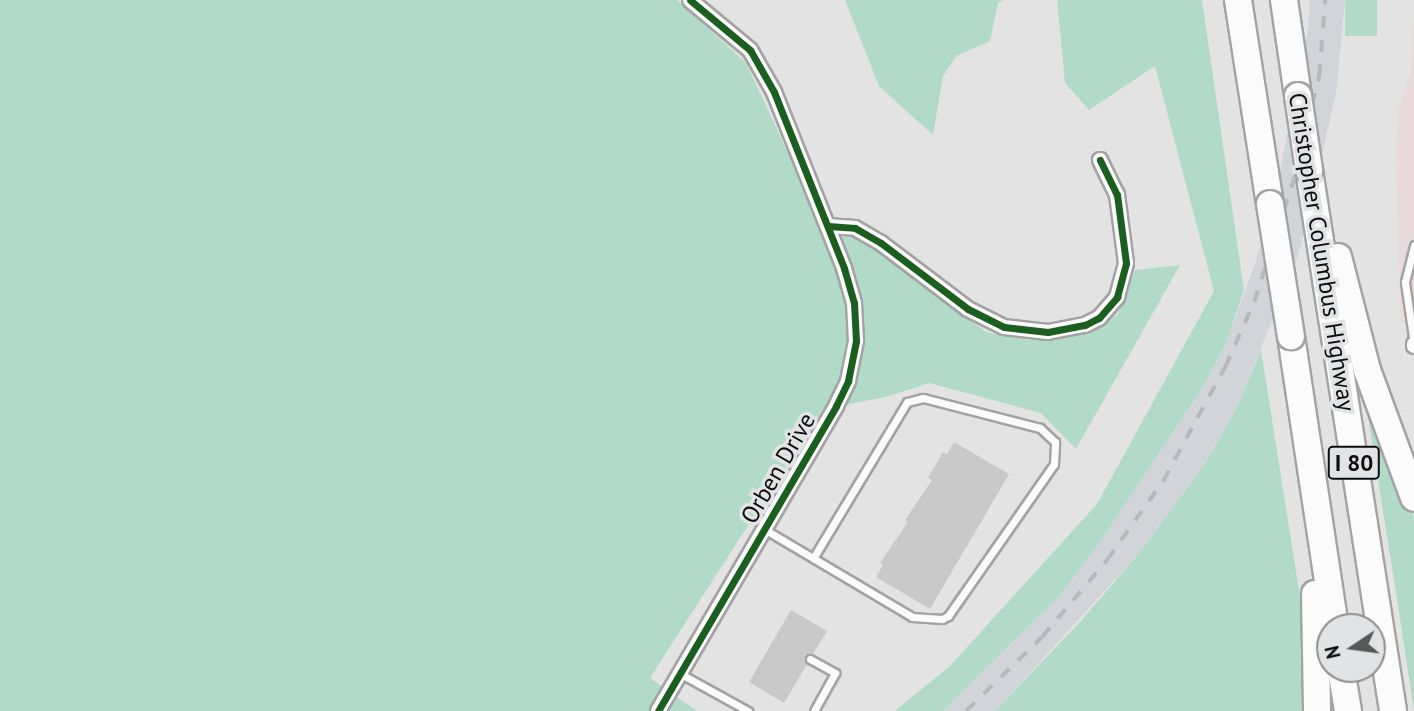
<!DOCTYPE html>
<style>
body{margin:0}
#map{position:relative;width:1414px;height:711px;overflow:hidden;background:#e3e3e3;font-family:"PT Sans",sans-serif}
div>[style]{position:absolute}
.built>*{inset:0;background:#d1d4d8}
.industrial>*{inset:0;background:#e8d9da}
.green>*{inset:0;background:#b2dac8;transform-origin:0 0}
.building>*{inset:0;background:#c9c9c9}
.roads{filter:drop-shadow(2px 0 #a3a3a3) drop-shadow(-2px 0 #a3a3a3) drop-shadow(0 2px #a3a3a3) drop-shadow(0 -2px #a3a3a3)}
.lane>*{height:7px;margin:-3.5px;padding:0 3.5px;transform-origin:3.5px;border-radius:3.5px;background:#fbfbfb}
.street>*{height:14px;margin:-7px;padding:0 7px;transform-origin:7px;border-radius:7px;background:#fbfbfb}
.highway>*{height:26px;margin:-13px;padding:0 13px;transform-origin:13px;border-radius:13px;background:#fbfbfb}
.rail>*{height:3.5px;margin-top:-1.75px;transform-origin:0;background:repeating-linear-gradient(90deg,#b8b8b9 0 12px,transparent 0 24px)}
.bridges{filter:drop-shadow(2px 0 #a3a3a3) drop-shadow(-2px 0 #a3a3a3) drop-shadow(0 2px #a3a3a3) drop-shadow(0 -2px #a3a3a3)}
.highway-bridge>*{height:26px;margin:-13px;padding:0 13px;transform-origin:13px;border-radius:13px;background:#fbfbfb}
.cycleway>*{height:7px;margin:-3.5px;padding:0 3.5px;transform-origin:3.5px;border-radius:3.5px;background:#1b5e20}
span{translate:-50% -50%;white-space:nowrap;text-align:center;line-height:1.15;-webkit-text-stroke:7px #e2e3e4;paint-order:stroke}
.shield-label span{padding:2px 5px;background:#e2e3e4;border:2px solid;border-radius:5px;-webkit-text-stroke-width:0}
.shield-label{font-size:23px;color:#0d0d0d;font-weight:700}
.street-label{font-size:24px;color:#0d0d0d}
.north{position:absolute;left:1316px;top:613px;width:70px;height:70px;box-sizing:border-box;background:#e2e3e4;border:2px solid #8d8d8e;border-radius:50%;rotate:257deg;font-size:19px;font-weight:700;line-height:28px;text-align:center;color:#0d0d0d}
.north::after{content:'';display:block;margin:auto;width:24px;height:32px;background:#585858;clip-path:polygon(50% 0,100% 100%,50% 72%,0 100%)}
</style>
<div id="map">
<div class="built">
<i style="clip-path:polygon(1310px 0,1345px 0,1336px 94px,1298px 256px,1238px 405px,1207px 461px,1141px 551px,998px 708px,995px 711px,943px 711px,1018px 637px,1204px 385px,1227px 341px,1255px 264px,1279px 177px,1308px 29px)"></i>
</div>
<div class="industrial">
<i style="clip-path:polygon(1414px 12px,1414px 322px,1401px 324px,1396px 155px,1399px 107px,1411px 70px)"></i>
</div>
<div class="green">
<i style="clip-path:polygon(0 0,677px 0,746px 63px,822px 226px,841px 237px,853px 236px,873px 248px,986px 332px,1029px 340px,1080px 335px,1118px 314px,1135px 270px,1180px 265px,1076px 449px,1041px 413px,929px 383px,886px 397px,823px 409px,650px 678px,697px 711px,0 711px)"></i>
<i style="clip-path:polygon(845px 0,1003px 0,998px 3px,990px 41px,956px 56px,943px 76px,933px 135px,879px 86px)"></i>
<i style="clip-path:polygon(1057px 0,1202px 0,1244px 290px,1227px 341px,1204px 385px,1099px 543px,1058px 597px,943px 711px,895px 711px,950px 666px,1097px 504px,1214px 291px,1155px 66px,1089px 110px,1065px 83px)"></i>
<i style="left:1345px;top:0;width:32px;height:36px"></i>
<i style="clip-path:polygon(1261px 350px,1304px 622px,1304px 711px,995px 711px,1080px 622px,1141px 551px,1207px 461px,1238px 405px)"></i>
<i style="clip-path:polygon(1362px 380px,1414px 518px,1414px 711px,1395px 586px)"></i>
</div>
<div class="building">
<i style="clip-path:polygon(954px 442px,1009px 474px,930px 609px,876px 577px,883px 565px,880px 563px,908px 522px,905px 520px,932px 480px,928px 478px,943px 452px,947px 454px)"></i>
<i style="clip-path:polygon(791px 610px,827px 631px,813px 654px,805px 655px,807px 664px,784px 703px,749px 682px)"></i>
</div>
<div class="roads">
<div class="lane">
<i style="left:1414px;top:344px;width:63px;rotate:-98.3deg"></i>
<i style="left:1405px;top:282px;width:38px;rotate:-76deg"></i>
<i style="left:764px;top:529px;width:172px;rotate:30.7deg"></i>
<i style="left:912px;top:617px;width:30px;rotate:4deg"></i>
<i style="left:942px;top:619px;width:7px;rotate:-27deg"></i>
<i style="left:948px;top:616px;width:185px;rotate:-55.1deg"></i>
<i style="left:1054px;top:464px;width:22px;rotate:-87deg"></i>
<i style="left:1055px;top:442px;width:21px;rotate:-137deg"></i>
<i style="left:1040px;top:428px;width:121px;rotate:-165.6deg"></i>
<i style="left:923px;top:398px;width:16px;rotate:166deg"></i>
<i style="left:907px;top:402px;width:181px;rotate:121deg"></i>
<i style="left:810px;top:659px;width:29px;rotate:29deg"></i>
<i style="left:835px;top:673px;width:43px;rotate:118.9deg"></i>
<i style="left:681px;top:674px;width:77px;rotate:28.9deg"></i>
</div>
<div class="street">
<i style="left:828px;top:226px;width:27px;rotate:4deg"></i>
<i style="left:855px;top:228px;width:30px;rotate:30deg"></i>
<i style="left:881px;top:243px;width:109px;rotate:37.2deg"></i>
<i style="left:968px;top:309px;width:40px;rotate:26.6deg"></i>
<i style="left:1004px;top:327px;width:44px;rotate:6.5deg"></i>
<i style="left:1048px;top:332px;width:38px;rotate:-11deg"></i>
<i style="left:1085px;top:325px;width:16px;rotate:-27deg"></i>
<i style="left:1099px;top:318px;width:28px;rotate:-49deg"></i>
<i style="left:1117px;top:297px;width:35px;rotate:-75deg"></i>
<i style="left:1126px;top:263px;width:69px;rotate:-97.5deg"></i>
<i style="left:1117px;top:195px;width:39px;rotate:-116deg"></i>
<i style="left:1414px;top:344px;width:2px;rotate:90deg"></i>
<i style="left:658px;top:711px;width:353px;rotate:-59.7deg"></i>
<i style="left:836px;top:406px;width:28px;rotate:-64deg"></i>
<i style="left:848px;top:381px;width:41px;rotate:-78.7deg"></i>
<i style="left:856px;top:341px;width:38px;rotate:-93deg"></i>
<i style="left:854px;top:303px;width:36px;rotate:-106deg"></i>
<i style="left:844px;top:268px;width:189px;rotate:-111.7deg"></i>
<i style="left:774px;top:92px;width:48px;rotate:-119.7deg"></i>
<i style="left:750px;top:50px;width:78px;rotate:-140.2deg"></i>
</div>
<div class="highway">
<i style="left:1238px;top:0;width:206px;rotate:81.1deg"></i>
<i style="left:1284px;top:0;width:97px;rotate:81.7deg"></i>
<i style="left:1309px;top:170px;width:547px;rotate:81.17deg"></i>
<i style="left:1338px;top:257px;width:117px;rotate:75.6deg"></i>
<i style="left:1367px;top:370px;width:136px;rotate:69.8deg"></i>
<i style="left:1291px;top:336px;width:294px;rotate:81.4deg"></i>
<i style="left:1315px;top:594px;width:117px;rotate:89deg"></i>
<i style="left:1341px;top:669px;width:43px;rotate:80.5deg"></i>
</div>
</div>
<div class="rail">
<i style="left:966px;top:711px;width:106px;rotate:-44.2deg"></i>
<i style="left:1042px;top:637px;width:101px;rotate:-49.8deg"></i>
<i style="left:1107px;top:560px;width:97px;rotate:-54.7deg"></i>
<i style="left:1163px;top:481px;width:130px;rotate:-61.5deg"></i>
<i style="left:1225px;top:367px;width:71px;rotate:-66deg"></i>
<i style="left:1254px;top:302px;width:133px;rotate:-72.1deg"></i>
<i style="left:1295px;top:175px;width:102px;rotate:-76.4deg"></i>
<i style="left:1319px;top:76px;width:76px;rotate:-85.5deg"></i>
</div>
<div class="bridges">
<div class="highway-bridge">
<i style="left:1298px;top:96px;width:75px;rotate:81.5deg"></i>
<i style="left:1270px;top:204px;width:134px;rotate:81deg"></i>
</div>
</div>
<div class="cycleway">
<i style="left:828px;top:226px;width:27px;rotate:4deg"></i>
<i style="left:855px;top:228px;width:30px;rotate:30deg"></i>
<i style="left:881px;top:243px;width:109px;rotate:37.2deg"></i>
<i style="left:968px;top:309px;width:40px;rotate:26.6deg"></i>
<i style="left:1004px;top:327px;width:44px;rotate:6.5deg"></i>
<i style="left:1048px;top:332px;width:38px;rotate:-11deg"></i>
<i style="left:1085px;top:325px;width:16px;rotate:-27deg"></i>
<i style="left:1099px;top:318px;width:28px;rotate:-49deg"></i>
<i style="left:1117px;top:297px;width:35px;rotate:-75deg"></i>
<i style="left:1126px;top:263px;width:69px;rotate:-97.5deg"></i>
<i style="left:1117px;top:195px;width:39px;rotate:-116deg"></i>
<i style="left:658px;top:711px;width:353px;rotate:-59.7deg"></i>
<i style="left:836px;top:406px;width:28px;rotate:-64deg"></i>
<i style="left:848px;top:381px;width:41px;rotate:-78.7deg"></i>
<i style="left:856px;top:341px;width:38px;rotate:-93deg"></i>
<i style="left:854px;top:303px;width:36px;rotate:-106deg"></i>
<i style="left:844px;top:268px;width:189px;rotate:-111.7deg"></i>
<i style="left:774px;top:92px;width:48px;rotate:-119.7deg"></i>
<i style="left:750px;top:50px;width:78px;rotate:-140.2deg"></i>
</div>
<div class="shield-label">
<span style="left:1354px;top:463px">I 80</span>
</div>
<div class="street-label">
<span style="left:1322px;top:252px;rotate:81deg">Christopher Columbus Highway</span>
<span style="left:778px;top:468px;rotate:-60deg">Orben Drive</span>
</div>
<div class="north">N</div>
</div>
